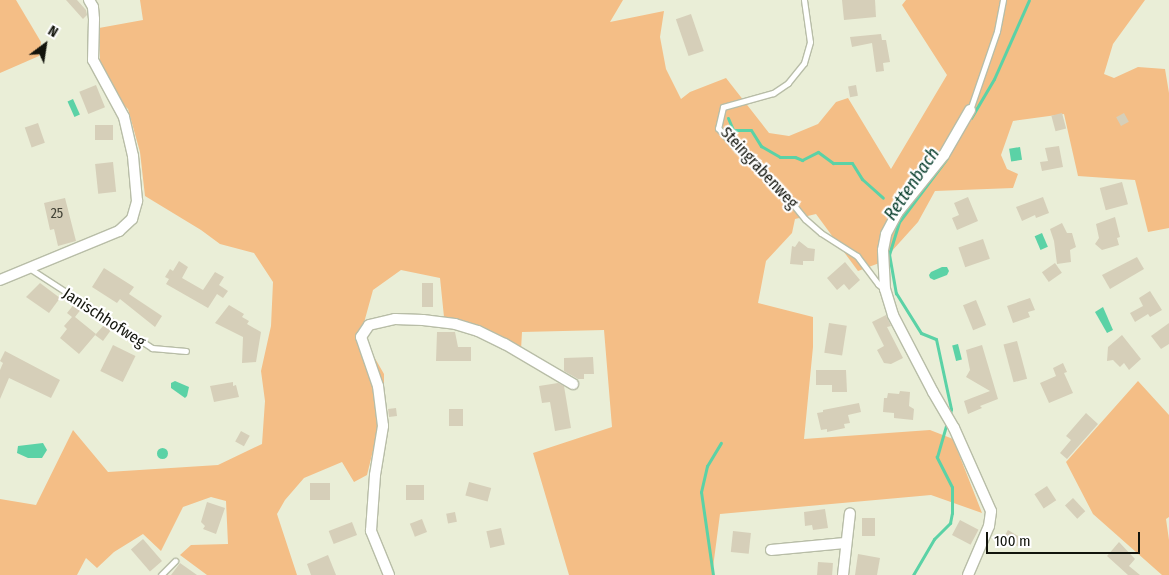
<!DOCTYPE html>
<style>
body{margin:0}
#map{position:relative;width:1169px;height:575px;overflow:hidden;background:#eaeed7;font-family:"Fira Sans Condensed",sans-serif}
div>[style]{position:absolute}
.green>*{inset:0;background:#f4be86}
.water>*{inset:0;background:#5bd2a6;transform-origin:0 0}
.round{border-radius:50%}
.stream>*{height:3px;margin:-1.5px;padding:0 1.5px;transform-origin:1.5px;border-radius:1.5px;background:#5bd2a6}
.building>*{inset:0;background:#d6cfb9;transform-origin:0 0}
.roads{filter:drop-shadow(1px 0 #b8bda7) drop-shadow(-1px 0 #b8bda7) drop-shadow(0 1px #b8bda7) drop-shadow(0 -1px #b8bda7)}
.service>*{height:5px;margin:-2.5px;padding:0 2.5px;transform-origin:2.5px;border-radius:2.5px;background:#fff}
.minor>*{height:10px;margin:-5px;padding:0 5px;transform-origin:5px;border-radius:5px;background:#fff}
span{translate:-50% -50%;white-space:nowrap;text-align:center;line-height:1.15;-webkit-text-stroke:4.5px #fff;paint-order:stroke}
.number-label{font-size:14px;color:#434337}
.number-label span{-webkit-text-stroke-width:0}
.street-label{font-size:16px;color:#12140c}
.water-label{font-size:18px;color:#043b29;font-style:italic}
.north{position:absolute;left:20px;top:20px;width:50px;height:50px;-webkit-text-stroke:4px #fff;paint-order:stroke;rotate:31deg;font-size:14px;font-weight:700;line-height:20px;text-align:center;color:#12140c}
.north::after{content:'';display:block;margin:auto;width:18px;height:22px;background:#12140c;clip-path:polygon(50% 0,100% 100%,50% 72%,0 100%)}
.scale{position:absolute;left:986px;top:532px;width:154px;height:22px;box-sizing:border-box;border:2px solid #12140c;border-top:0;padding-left:6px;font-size:15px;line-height:18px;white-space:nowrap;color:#12140c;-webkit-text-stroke:4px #fff;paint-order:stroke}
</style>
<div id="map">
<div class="green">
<i style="clip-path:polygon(0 0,16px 0,41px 42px,39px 56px,0 73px)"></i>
<i style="clip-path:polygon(140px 0,623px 0,610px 22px,664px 11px,660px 37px,666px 69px,681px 99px,690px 92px,726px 78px,769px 133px,789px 136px,818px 124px,836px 102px,848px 98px,891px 169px,947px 75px,902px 5px,906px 0,1145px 0,1113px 44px,1104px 74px,1114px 78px,1138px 67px,1165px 69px,1169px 93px,1169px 228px,1148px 232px,1135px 180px,1078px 176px,1064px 114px,1013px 121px,1001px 155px,1007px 169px,1018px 174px,1013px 188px,935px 191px,918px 222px,882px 262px,858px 271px,816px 214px,795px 219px,792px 233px,766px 261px,758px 303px,813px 317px,813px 347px,804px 439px,930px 430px,953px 439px,982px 513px,931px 495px,720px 514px,712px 575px,569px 575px,533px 453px,612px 427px,604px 330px,522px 332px,521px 350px,483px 328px,444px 317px,440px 278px,401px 270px,373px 290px,362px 330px,369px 348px,384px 374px,384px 406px,367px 475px,354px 482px,342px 462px,304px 478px,285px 500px,277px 514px,297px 575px,207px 575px,180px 555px,191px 545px,228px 544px,226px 501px,211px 497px,183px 507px,161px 551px,143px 534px,114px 552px,97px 568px,86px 558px,77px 575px,0 575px,0 499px,36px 505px,73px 430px,108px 472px,218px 465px,262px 444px,265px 401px,261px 371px,271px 326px,273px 282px,254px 253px,220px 244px,201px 230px,145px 196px,140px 152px,128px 109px,112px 95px,93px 60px,100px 59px,99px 28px,143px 20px)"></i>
<i style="clip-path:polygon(1138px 381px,1169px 415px,1169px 517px,1166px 519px,1169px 540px,1169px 575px,1162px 575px,1093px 514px,1066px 462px)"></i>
</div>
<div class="water">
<i style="left:73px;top:99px;width:17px;height:6px;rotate:66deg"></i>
<i style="left:1020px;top:147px;width:13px;height:11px;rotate:81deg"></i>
<i style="left:1042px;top:233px;width:15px;height:8px;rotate:67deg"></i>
<i style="clip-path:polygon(942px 267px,947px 267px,949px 271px,947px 275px,934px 280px,930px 278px,929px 275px,931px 272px)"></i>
<i style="clip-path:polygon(1103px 307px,1113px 330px,1107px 333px,1095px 312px)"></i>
<i style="left:958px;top:344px;width:16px;height:6px;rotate:76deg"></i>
<i style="clip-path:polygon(175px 381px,189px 387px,187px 396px,185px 398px,171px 388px,171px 383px)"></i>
<i style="clip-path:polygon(43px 443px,47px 450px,42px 458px,28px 458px,17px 453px,18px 446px)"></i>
<i class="round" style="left:156.5px;top:447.5px;width:11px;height:11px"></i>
</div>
<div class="stream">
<i style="left:728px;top:118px;width:13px;rotate:67deg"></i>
<i style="left:733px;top:130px;width:18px"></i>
<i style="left:751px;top:130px;width:19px;rotate:58deg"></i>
<i style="left:761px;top:146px;width:22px;rotate:30deg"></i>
<i style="left:780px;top:157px;width:15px"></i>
<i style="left:795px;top:157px;width:8px;rotate:23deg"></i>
<i style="left:802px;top:160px;width:18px;rotate:-27deg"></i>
<i style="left:818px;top:152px;width:19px;rotate:36deg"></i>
<i style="left:833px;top:163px;width:19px"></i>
<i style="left:852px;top:163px;width:19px;rotate:58deg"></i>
<i style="left:862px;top:179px;width:28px;rotate:42deg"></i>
<i style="left:971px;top:118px;width:45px;rotate:-59.5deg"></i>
<i style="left:994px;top:79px;width:86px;rotate:-66.1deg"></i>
<i style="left:947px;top:158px;width:80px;rotate:126.9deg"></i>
<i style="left:899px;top:222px;width:34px;rotate:107deg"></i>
<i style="left:889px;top:254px;width:40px;rotate:80deg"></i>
<i style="left:896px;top:293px;width:47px;rotate:58deg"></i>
<i style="left:921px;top:333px;width:16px;rotate:22deg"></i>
<i style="left:936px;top:339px;width:72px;rotate:77.9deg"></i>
<i style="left:951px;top:409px;width:5px;rotate:101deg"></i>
<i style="left:713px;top:575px;width:84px;rotate:-98.2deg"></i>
<i style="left:701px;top:492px;width:27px;rotate:-77deg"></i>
<i style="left:707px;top:466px;width:27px;rotate:-59deg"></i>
<i style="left:913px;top:575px;width:42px;rotate:-59.7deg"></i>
<i style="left:934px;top:539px;width:23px;rotate:-45deg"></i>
<i style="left:950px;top:523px;width:10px;rotate:-79deg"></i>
<i style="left:952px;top:513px;width:26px;rotate:-90deg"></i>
<i style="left:952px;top:487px;width:34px;rotate:-117deg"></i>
<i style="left:937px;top:457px;width:35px;rotate:-74deg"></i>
</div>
<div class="building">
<i style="clip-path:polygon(66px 0,77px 0,86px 10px,87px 15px,83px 19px)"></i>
<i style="clip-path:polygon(842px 0,875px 0,876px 17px,844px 20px)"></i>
<i style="left:691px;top:14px;width:39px;height:16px;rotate:71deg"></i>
<i style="clip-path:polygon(881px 34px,882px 40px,886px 40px,890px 62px,883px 63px,884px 71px,876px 72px,872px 43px,852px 47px,850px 37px)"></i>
<i style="left:96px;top:85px;width:24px;height:18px;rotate:68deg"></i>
<i style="left:856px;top:85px;width:11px;height:8px;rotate:80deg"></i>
<i style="left:1062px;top:113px;width:16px;height:11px;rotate:75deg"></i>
<i style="left:1124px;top:113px;width:10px;height:9px;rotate:61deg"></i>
<i style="left:38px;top:123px;width:21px;height:14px;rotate:71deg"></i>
<i style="left:113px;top:125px;width:15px;height:18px;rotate:90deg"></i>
<i style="clip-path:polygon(1059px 146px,1063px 167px,1042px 171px,1040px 162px,1048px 161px,1045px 148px)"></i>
<i style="left:113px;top:162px;width:30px;height:18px;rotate:84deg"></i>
<i style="left:1122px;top:182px;width:23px;height:23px;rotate:75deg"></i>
<i style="clip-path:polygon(968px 197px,978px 221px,957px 230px,952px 218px,959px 215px,954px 203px)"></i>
<i style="clip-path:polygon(1043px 197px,1049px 213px,1036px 218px,1035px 215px,1022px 221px,1016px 207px)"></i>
<i style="clip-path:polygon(65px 198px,76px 241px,58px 246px,54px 229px,50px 230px,44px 203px)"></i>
<i style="clip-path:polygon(1115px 217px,1120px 237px,1117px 238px,1119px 245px,1102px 250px,1095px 244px,1099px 238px,1096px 224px)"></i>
<i style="clip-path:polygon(1062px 223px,1067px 233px,1072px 233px,1076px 247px,1070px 250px,1071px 262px,1057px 264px,1054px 241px,1050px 229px)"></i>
<i style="left:983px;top:239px;width:21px;height:26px;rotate:71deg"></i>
<i style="clip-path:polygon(799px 241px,808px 248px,815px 249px,814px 261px,803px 261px,803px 265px,790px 264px,792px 246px,795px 247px)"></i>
<i style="clip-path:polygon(1137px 257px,1144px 269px,1110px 289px,1102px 275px)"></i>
<i style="clip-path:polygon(179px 261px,188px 267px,182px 278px,203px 290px,215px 272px,224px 277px,219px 285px,228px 291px,223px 298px,217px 294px,208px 308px,166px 284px,169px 279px,165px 277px,170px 269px,173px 271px)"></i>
<i style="clip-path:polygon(845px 262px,860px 280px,849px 290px,844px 284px,837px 290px,827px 278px)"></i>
<i style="left:1055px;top:263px;width:12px;height:16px;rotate:55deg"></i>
<i style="clip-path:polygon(104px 268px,134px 287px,129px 294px,162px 316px,155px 327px,120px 299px,117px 303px,92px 287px)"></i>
<i style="clip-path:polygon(40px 283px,60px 298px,49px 313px,26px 297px)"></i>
<i style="left:422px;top:283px;width:11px;height:24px"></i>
<i style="clip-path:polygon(1150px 291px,1162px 310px,1150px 317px,1148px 314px,1135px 322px,1130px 313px,1143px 306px,1139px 298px)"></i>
<i style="clip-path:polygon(1030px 298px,1035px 310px,1028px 312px,1030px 317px,1013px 323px,1007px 306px)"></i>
<i style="left:976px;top:300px;width:27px;height:14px;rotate:68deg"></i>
<i style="clip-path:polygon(75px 303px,82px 308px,75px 317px,96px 334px,79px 354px,60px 338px,67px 329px,64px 326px,72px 317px,67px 313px)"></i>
<i style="clip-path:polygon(229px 305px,244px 314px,242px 317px,249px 321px,247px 324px,261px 332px,256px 362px,242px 363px,243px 337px,215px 323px)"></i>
<i style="clip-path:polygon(886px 315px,891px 326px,887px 327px,903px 358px,891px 364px,884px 363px,877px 350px,884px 346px,872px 322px)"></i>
<i style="left:829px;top:323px;width:18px;height:30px;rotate:9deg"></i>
<i style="clip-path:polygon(1169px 323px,1169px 344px,1161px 349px,1151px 336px)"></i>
<i style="clip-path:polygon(104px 325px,111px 330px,103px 341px,95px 335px)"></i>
<i style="clip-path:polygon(437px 332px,455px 332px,458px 347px,471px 347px,471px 361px,436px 361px)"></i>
<i style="clip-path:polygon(1122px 335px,1141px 359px,1129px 370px,1124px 363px,1120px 367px,1113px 360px,1107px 361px,1108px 347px)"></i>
<i style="left:1017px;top:341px;width:39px;height:14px;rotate:75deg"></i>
<i style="left:113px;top:345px;width:25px;height:29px;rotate:26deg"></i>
<i style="clip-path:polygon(982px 345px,998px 399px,980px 406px,982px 408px,968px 414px,964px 401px,990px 391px,966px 377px,970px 370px,966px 350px)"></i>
<i style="clip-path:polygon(5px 351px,60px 380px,51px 398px,9px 378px,0 399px,0 370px,3px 363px,0 361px)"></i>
<i style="clip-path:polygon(593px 357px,594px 374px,584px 374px,584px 379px,578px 379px,564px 371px,564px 358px)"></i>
<i style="clip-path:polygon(1063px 363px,1067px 372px,1064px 373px,1073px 393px,1049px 403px,1040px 383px,1056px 376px,1053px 368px)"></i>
<i style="clip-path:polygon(816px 370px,846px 370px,847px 392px,832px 392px,832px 385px,816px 385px)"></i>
<i style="clip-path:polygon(233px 382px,233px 386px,236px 385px,239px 397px,214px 402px,210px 386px)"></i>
<i style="clip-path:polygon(558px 383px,564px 386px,571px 428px,555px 431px,550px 402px,542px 403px,539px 386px)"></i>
<i style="clip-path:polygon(900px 391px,910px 392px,909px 406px,914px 409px,913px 420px,894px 418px,894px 413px,883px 412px,884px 398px,887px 398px,888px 393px,899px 394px)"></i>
<i style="clip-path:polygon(859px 403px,861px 412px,848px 415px,850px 423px,844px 424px,845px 428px,827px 432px,827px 429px,821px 430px,817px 413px,823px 412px,823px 410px)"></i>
<i style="left:396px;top:408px;width:8px;height:8px;rotate:83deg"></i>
<i style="left:449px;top:409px;width:14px;height:17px"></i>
<i style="clip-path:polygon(1086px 413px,1098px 424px,1067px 459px,1060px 453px,1071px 440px,1066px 436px)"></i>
<i style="left:241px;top:431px;width:10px;height:12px;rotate:29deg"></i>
<i style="left:469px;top:482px;width:23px;height:14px;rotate:15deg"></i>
<i style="left:330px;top:483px;width:17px;height:20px;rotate:90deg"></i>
<i style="left:406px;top:485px;width:18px;height:15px"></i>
<i style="left:1047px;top:486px;width:17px;height:15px;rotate:57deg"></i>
<i style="left:1073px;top:498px;width:18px;height:11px;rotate:47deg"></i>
<i style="clip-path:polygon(207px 502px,225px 508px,216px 534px,203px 529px,205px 526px,201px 522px)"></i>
<i style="clip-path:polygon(825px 509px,828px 528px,813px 530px,812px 525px,805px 526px,804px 512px)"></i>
<i style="left:455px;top:512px;width:10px;height:9px;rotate:79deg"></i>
<i style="left:862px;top:518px;width:13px;height:18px"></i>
<i style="left:422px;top:519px;width:14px;height:13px;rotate:69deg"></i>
<i style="left:960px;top:520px;width:21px;height:17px;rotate:28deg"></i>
<i style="left:352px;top:522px;width:14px;height:25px;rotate:69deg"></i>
<i style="left:501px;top:528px;width:17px;height:15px;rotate:77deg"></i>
<i style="left:1008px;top:530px;width:17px;height:9px;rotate:31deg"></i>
<i style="left:733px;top:531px;width:18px;height:21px;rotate:6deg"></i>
<i style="left:143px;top:539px;width:29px;height:16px;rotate:49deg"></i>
<i style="clip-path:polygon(1119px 542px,1135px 559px,1129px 566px,1140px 575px,1128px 575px,1107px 556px)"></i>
<i style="clip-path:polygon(858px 554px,880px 558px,877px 575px,855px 575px)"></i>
<i style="clip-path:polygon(328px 555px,336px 575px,311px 575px,307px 564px)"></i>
<i style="left:818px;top:562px;width:15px;height:13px;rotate:4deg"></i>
<i style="clip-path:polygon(180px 563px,197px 575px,171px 575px)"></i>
</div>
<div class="roads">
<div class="service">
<i style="left:804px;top:0;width:42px;rotate:81.9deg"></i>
<i style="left:810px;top:42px;width:22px;rotate:106deg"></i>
<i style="left:804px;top:63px;width:26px;rotate:129deg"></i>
<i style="left:788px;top:83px;width:18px;rotate:146deg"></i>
<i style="left:773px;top:93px;width:52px;rotate:164.4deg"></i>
<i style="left:723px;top:107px;width:22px;rotate:103deg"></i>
<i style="left:718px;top:128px;width:30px;rotate:48deg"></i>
<i style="left:738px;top:150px;width:49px;rotate:40.9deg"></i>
<i style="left:775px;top:182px;width:48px;rotate:51deg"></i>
<i style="left:805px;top:219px;width:21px;rotate:41deg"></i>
<i style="left:821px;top:233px;width:43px;rotate:32.6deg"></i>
<i style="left:857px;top:256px;width:35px;rotate:53deg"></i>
<i style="left:878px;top:284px;width:8px;rotate:40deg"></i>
<i style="left:970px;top:110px;width:83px;rotate:-71.1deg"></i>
<i style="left:997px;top:31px;width:32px;rotate:-79deg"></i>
<i style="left:29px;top:268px;width:147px;rotate:33deg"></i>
<i style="left:152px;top:348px;width:34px;rotate:5deg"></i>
<i style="left:161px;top:575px;width:20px;rotate:-45deg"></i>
</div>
<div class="minor">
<i style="left:0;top:280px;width:129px;rotate:-22.4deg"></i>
<i style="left:119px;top:231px;width:18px;rotate:-43deg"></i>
<i style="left:132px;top:219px;width:19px;rotate:-74deg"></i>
<i style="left:137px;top:201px;width:45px;rotate:-95.1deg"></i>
<i style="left:133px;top:156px;width:40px;rotate:-103deg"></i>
<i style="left:124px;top:117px;width:65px;rotate:-118.5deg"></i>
<i style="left:93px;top:60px;width:41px;rotate:-88.6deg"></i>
<i style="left:94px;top:19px;width:12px;rotate:-95deg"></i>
<i style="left:93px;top:7px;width:8px;rotate:-120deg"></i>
<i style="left:771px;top:550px;width:74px;rotate:-5.4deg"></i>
<i style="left:389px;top:575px;width:48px;rotate:-112.2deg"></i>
<i style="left:371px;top:531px;width:56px;rotate:-85.9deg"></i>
<i style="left:375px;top:475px;width:50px;rotate:-80.7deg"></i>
<i style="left:383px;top:426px;width:40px;rotate:-97.1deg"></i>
<i style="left:378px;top:386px;width:52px;rotate:-109.1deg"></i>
<i style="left:361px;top:337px;width:14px;rotate:-56deg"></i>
<i style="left:369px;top:325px;width:27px;rotate:-13deg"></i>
<i style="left:395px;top:319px;width:28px;rotate:2deg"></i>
<i style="left:423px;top:320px;width:32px;rotate:7deg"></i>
<i style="left:455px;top:324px;width:24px;rotate:17deg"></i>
<i style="left:478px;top:331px;width:30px;rotate:26deg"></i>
<i style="left:505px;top:344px;width:79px;rotate:30.5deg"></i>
<i style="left:843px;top:575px;width:62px;rotate:-83.6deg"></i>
<i style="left:968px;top:575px;width:53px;rotate:-66.8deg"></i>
<i style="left:989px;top:526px;width:15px;rotate:-82deg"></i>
<i style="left:991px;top:511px;width:91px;rotate:-114deg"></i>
<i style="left:954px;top:428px;width:42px;rotate:-120.3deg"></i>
<i style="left:933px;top:392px;width:87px;rotate:-117.5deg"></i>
<i style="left:893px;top:315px;width:27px;rotate:-107deg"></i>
<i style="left:885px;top:289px;width:39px;rotate:-93deg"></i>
<i style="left:883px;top:250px;width:16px;rotate:-79deg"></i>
<i style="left:886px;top:234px;width:24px;rotate:-62deg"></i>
<i style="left:897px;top:213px;width:75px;rotate:-51deg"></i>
<i style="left:944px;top:155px;width:52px;rotate:-60deg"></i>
</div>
</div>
<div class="number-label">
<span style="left:57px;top:214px">25</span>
</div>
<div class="street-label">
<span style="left:759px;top:168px;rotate:47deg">Steingrabenweg</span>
<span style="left:104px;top:318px;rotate:33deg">Janischhofweg</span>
</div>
<div class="water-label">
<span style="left:912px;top:184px;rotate:-56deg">Rettenbach</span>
</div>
<div class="north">N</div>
<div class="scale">100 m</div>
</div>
